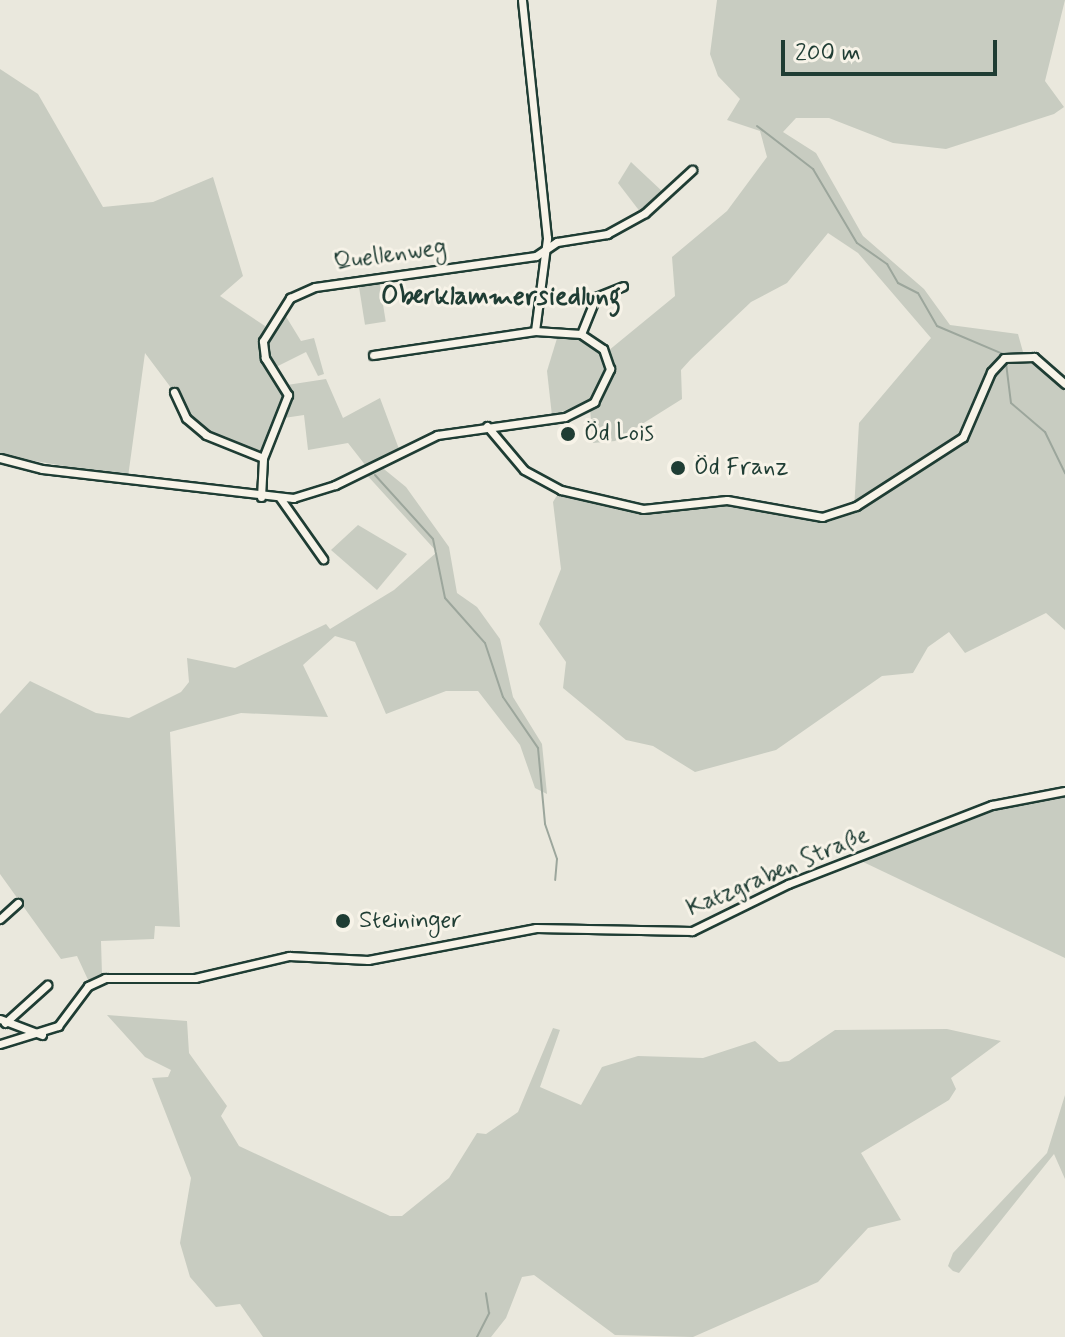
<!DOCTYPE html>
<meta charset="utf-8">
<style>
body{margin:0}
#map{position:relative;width:1065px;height:1337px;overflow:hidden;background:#eae8dd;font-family:Mynerve,sans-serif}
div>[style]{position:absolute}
.green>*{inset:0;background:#c8ccc1;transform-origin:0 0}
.stream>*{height:2px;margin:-1px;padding:0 1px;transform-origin:1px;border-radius:1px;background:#9ca69c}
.roads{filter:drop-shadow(2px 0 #1f3d34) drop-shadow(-2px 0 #1f3d34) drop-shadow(0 2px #1f3d34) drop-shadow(0 -2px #1f3d34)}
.minor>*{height:7px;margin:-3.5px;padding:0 3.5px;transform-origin:3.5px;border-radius:3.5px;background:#f7f3e8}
.dots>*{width:22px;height:22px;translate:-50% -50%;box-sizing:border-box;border:4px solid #f7f3e8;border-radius:50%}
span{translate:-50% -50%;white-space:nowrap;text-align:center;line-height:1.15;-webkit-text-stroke:6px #f7f3e8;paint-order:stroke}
.street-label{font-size:24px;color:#1f3d34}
.poi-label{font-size:24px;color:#1f3d34}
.left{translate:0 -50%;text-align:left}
.neighbourhood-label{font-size:26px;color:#1f3d34;font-weight:700}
.scale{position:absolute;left:781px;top:40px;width:216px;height:36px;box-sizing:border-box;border:4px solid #1f3d34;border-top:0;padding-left:10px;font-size:24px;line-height:28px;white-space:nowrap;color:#1f3d34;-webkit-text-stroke:6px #f7f3e8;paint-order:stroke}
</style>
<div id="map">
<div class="green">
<i style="clip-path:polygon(717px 0,1065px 0,1045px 81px,1064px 107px,1054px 114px,946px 149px,893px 143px,829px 118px,796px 118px,783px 132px,816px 153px,863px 236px,924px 289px,950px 325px,1018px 334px,1023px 352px,1001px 356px,1029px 358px,1065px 389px,1065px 630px,1046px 613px,965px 653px,949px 632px,928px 647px,913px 673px,882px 676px,776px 750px,695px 772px,653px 746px,626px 740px,563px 688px,566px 662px,539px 624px,561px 569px,553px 502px,559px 492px,643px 512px,741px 503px,828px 519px,854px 510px,859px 423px,931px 338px,858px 253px,828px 233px,787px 283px,751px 302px,691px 359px,681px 370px,682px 399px,615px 441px,593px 443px,590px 409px,612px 379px,608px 351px,675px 296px,672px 257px,727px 211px,767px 157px,760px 131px,727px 120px,740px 99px,718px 76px,710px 54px)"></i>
<i style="clip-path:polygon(0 69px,38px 94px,103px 207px,153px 202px,213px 177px,243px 276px,220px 296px,265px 326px,262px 361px,285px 395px,261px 451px,204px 432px,145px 353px,128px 477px,0 455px)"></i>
<i style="clip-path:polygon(631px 162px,664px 193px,641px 213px,618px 183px)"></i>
<i style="left:379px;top:279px;width:43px;height:21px;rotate:81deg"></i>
<i style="clip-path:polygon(282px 310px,301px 341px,314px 338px,324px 374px,318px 376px,306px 352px,274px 368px,268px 359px,266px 337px)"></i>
<i style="clip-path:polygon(558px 335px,585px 339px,600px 350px,608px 368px,594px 398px,552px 416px,547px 371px)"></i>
<i style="clip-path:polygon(326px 379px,343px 418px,380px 398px,399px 449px,366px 466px,348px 443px,308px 450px,304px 415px,284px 418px,287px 385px)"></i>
<i style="clip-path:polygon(379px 465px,406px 487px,439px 533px,449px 547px,457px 593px,477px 607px,500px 639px,513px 697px,542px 744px,547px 794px,535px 788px,520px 745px,478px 691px,446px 691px,386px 714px,355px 642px,335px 636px,303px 665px,328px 717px,241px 713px,170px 732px,180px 927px,155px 926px,154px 939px,101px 941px,102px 975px,89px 982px,77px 956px,61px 959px,0 874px,0 714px,30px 681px,96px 713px,129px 718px,181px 692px,189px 682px,187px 658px,235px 668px,326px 624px,330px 629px,394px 590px,437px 552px,365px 473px)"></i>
<i style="clip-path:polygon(358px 525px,407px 554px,377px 590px,331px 550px)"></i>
<i style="clip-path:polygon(1065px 793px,1065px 958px,859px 860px,986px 809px)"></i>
<i style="clip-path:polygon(107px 1015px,187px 1021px,189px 1053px,227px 1106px,221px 1116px,239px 1146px,390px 1216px,402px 1216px,449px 1178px,477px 1133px,486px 1134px,518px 1112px,553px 1028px,560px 1030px,540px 1087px,581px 1105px,602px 1067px,638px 1056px,703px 1058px,755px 1041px,779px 1062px,789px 1061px,835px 1030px,947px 1029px,1001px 1041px,951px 1078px,956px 1089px,949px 1100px,861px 1153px,901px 1220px,868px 1228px,818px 1282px,693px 1337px,615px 1335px,534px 1275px,522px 1277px,506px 1318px,491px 1337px,263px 1337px,240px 1304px,216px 1307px,190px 1277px,180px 1243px,191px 1178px,152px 1078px,168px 1077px,171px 1070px,145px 1057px)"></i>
<i style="clip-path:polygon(1065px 1095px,1065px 1179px,1054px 1154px,959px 1273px,953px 1271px,948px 1266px,953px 1253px,1047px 1153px)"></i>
</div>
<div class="stream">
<i style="left:757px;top:126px;width:71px;rotate:37.5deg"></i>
<i style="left:813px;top:169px;width:86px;rotate:59.3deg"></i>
<i style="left:857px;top:243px;width:37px;rotate:35deg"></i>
<i style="left:887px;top:264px;width:22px;rotate:60deg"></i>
<i style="left:898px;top:283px;width:22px;rotate:27deg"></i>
<i style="left:918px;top:293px;width:38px;rotate:60deg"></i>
<i style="left:937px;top:326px;width:72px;rotate:23deg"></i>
<i style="left:1006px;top:363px;width:40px;rotate:82.9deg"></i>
<i style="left:1011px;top:403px;width:45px;rotate:40.5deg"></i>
<i style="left:1045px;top:432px;width:46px;rotate:64deg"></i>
<i style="left:375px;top:475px;width:86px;rotate:47.8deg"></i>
<i style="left:433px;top:539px;width:60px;rotate:78.5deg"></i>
<i style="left:445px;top:598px;width:60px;rotate:48.4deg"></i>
<i style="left:485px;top:643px;width:57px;rotate:71.6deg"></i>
<i style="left:503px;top:697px;width:62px;rotate:55.5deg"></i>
<i style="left:538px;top:748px;width:76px;rotate:84.7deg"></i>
<i style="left:545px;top:824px;width:37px;rotate:71deg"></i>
<i style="left:557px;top:859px;width:21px;rotate:95deg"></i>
<i style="left:477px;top:1337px;width:27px;rotate:-63deg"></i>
<i style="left:489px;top:1313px;width:20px;rotate:-99deg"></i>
</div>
<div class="roads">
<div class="minor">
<i style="left:581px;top:334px;width:40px;rotate:-68deg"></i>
<i style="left:596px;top:297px;width:29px;rotate:-22deg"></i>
<i style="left:373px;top:355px;width:164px;rotate:-8.4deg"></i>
<i style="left:174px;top:392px;width:29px;rotate:65deg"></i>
<i style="left:186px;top:418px;width:26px;rotate:40deg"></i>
<i style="left:206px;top:435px;width:61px;rotate:22deg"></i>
<i style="left:487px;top:426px;width:57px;rotate:49.9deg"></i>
<i style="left:524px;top:470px;width:42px;rotate:28.4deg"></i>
<i style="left:561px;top:490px;width:84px;rotate:13deg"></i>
<i style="left:643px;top:509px;width:84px;rotate:-6.1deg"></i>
<i style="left:727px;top:500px;width:97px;rotate:10.1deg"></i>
<i style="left:822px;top:517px;width:36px;rotate:-18deg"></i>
<i style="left:856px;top:506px;width:127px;rotate:-32.8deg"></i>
<i style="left:963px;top:437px;width:71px;rotate:-66.7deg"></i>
<i style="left:991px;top:372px;width:19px;rotate:-47deg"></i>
<i style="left:1004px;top:358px;width:30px;rotate:-2deg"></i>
<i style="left:1034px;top:357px;width:41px;rotate:41.1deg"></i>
<i style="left:0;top:458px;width:43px;rotate:14.7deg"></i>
<i style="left:42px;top:469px;width:253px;rotate:6.6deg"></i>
<i style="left:293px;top:498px;width:44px;rotate:-17.2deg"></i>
<i style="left:335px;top:485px;width:114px;rotate:-26.1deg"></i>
<i style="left:437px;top:435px;width:129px;rotate:-8deg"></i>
<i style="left:565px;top:417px;width:33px;rotate:-27deg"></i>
<i style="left:594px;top:402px;width:37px;rotate:-64deg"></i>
<i style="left:610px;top:369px;width:21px;rotate:-109deg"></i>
<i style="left:603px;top:349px;width:27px;rotate:-146deg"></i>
<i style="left:581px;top:334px;width:46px;rotate:-176.3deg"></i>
<i style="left:535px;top:331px;width:94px;rotate:-82.6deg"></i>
<i style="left:547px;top:238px;width:239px;rotate:-96deg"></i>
<i style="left:261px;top:497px;width:39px;rotate:-87deg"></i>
<i style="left:263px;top:458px;width:68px;rotate:-68.4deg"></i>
<i style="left:288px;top:395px;width:44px;rotate:-121.9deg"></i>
<i style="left:265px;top:358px;width:17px;rotate:-97deg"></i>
<i style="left:263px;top:341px;width:51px;rotate:-57.9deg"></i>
<i style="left:290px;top:298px;width:27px;rotate:-24deg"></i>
<i style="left:315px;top:287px;width:223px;rotate:-8deg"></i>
<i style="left:536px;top:256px;width:25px;rotate:-34deg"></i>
<i style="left:557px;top:242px;width:51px;rotate:-9.1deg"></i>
<i style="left:607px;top:234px;width:43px;rotate:-28.9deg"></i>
<i style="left:645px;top:213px;width:64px;rotate:-42.5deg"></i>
<i style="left:280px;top:498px;width:75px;rotate:54.8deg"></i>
<i style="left:0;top:919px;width:24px;rotate:-42deg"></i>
<i style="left:0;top:1019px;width:45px;rotate:20.9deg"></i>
<i style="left:5px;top:1023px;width:57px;rotate:-42.1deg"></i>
<i style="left:0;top:1044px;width:61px;rotate:-17.2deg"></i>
<i style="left:58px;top:1026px;width:50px;rotate:-53.1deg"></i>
<i style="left:88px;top:986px;width:19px;rotate:-25deg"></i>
<i style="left:105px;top:978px;width:90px"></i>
<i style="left:195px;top:978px;width:97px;rotate:-13.2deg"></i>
<i style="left:289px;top:956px;width:79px;rotate:2.9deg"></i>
<i style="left:368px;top:960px;width:171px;rotate:-10.8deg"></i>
<i style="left:536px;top:928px;width:156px;rotate:1.1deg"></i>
<i style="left:692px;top:931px;width:107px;rotate:-26.1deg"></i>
<i style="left:788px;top:884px;width:219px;rotate:-21.2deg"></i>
<i style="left:992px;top:805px;width:74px;rotate:-10.9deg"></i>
</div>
</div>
<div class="dots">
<i style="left:568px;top:434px;background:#1f3d34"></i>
<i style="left:678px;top:468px;background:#1f3d34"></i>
<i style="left:343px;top:921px;background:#1f3d34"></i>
</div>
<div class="street-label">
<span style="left:390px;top:255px;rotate:-8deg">Quellenweg</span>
<span style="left:778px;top:872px;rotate:-23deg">Katzgraben Straße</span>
</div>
<div class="poi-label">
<span class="left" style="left:584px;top:434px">Öd Lois</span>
<span class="left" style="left:694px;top:468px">Öd Franz</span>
<span class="left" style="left:359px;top:921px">Steininger</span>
</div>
<div class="neighbourhood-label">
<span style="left:501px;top:298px">Oberklammersiedlung</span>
</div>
<div class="scale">200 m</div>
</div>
